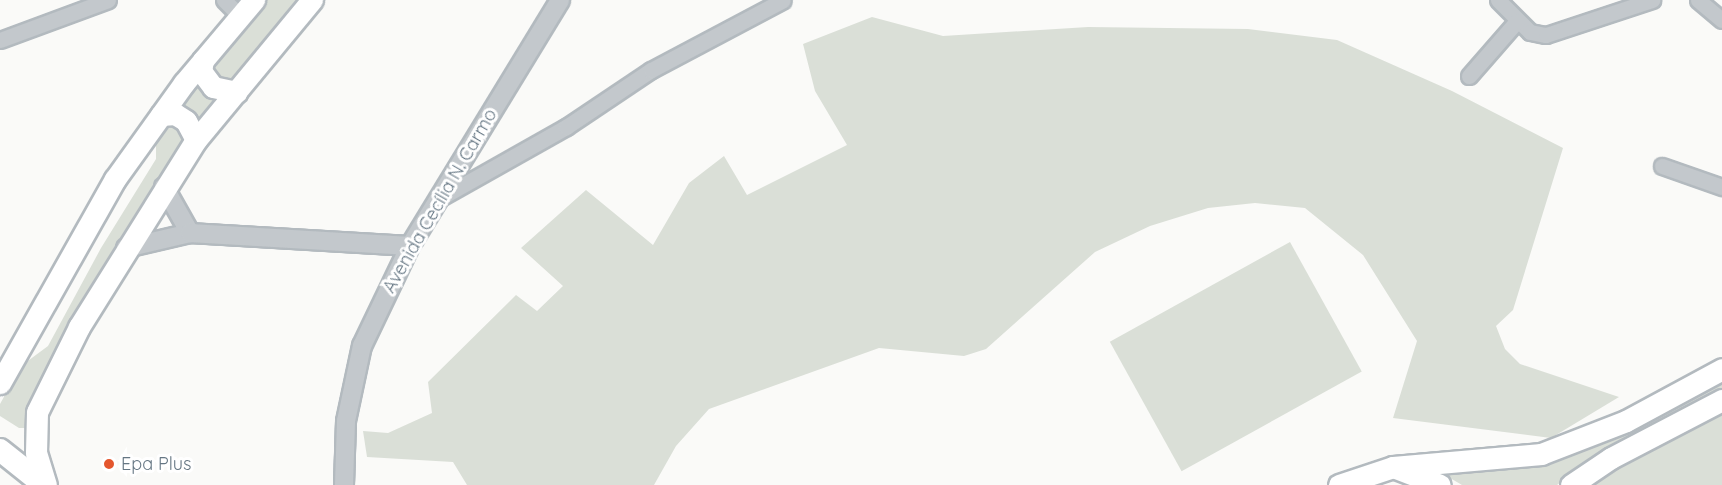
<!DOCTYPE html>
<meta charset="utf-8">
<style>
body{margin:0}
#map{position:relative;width:1722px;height:485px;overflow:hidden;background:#fafaf8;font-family:Quicksand,sans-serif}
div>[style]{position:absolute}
.green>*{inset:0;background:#dadfd7;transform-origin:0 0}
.roads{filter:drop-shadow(2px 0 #b3babf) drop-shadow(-2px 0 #b3babf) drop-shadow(0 2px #b3babf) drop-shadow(0 -2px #b3babf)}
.minor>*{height:15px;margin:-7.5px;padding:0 7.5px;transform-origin:7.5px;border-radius:7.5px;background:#c3c8cc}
.tertiary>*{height:18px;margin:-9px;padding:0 9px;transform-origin:9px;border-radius:9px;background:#c3c8cc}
.secondary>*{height:21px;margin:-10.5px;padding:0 10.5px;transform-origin:10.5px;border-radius:10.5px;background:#fff}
.primary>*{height:22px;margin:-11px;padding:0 11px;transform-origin:11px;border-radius:11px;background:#fff}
.dots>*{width:16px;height:16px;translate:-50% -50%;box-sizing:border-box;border:3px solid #fff;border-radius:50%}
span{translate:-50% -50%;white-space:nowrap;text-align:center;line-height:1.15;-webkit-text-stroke:6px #fff;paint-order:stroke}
.street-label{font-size:18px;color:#657683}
.poi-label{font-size:18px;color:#657683}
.left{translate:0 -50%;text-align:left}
</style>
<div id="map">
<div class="green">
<i style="clip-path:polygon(267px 0,297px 0,233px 80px,221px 80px,214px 71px,215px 63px)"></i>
<i style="clip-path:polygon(872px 17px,943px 36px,1088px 27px,1248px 29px,1337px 40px,1452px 91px,1563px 148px,1513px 310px,1496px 326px,1505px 349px,1520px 364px,1619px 397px,1551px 438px,1393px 418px,1417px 341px,1363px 255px,1305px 208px,1255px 203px,1208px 208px,1150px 226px,1095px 252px,986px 349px,964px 356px,879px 348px,709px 409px,676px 446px,654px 485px,467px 485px,453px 462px,367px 457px,363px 431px,388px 433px,432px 413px,428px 382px,516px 295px,537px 311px,563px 286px,521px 248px,586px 190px,653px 245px,689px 183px,724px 156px,747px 195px,847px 145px,815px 91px,803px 44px)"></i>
<i style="clip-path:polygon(196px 81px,204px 92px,217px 98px,198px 122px,175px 105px)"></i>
<i style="clip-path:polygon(175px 122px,187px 137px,96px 280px,25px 428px,19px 428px,0 416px,0 404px,21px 366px,48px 346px,101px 248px,156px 159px,156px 140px)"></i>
<i style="left:1290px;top:242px;width:148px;height:206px;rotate:61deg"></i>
<i style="clip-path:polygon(1722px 375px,1722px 393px,1574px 472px,1557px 485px,1462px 485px,1438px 471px,1530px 466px,1567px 455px)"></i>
<i style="clip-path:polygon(1722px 415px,1722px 485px,1591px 485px,1631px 450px)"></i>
</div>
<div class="roads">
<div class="minor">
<i style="left:224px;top:0;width:23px;rotate:45deg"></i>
<i style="left:1498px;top:0;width:45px;rotate:45deg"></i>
<i style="left:1530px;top:32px;width:16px;rotate:11deg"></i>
<i style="left:1546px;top:35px;width:112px;rotate:-18.3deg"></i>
<i style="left:1698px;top:0;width:31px;rotate:40deg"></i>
<i style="left:0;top:40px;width:115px;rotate:-20.3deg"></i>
<i style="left:1469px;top:76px;width:73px;rotate:-48.9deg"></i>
<i style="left:1662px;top:166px;width:64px;rotate:19.3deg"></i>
<i style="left:440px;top:198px;width:145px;rotate:-29.4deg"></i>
<i style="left:566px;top:127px;width:102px;rotate:-33.8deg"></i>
<i style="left:651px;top:70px;width:149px;rotate:-27.9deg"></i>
</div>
<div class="tertiary">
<i style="left:164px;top:187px;width:53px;rotate:60.5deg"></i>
<i style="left:126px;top:248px;width:66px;rotate:-13.2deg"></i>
<i style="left:190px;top:233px;width:220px;rotate:3.4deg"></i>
<i style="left:344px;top:485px;width:64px;rotate:-88.2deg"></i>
<i style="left:346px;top:421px;width:77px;rotate:-78deg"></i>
<i style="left:362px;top:346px;width:111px;rotate:-64.4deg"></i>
<i style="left:410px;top:246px;width:288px;rotate:-58.6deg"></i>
</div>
<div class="secondary">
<i style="left:203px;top:60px;width:11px;rotate:100deg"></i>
<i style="left:201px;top:71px;width:20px;rotate:53deg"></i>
<i style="left:213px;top:87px;width:24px;rotate:12deg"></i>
<i style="left:161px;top:115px;width:14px;rotate:-4deg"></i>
<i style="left:175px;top:114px;width:13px;rotate:32deg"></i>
<i style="left:186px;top:121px;width:21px;rotate:62deg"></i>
<i style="left:0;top:383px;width:234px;rotate:-60.6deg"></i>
<i style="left:115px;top:179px;width:118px;rotate:-54.3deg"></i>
<i style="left:184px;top:83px;width:109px;rotate:-49.9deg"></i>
<i style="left:1393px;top:467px;width:149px;rotate:-5deg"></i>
<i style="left:1541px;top:454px;width:91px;rotate:-21.2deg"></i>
<i style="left:1626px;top:421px;width:109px;rotate:-28.4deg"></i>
<i style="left:46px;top:485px;width:34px;rotate:-107deg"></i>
<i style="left:36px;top:453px;width:41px;rotate:-88.6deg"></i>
<i style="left:37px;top:412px;width:95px;rotate:-63.7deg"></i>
<i style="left:79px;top:327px;width:221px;rotate:-58deg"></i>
<i style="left:196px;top:140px;width:182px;rotate:-50.4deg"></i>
<i style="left:1339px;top:485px;width:57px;rotate:-18.4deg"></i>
<i style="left:1393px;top:467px;width:50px;rotate:21deg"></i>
<i style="left:1571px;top:485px;width:48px;rotate:-34deg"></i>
<i style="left:1611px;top:458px;width:125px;rotate:-27.6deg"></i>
</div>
<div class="primary">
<i style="left:0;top:450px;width:56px;rotate:38.5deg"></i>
</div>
</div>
<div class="dots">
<i style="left:109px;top:464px;background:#e4572e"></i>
</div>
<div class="street-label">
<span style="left:440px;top:201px;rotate:-60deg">Avenida Cecília N. Carmo</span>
</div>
<div class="poi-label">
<span class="left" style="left:121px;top:464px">Epa Plus</span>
</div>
</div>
